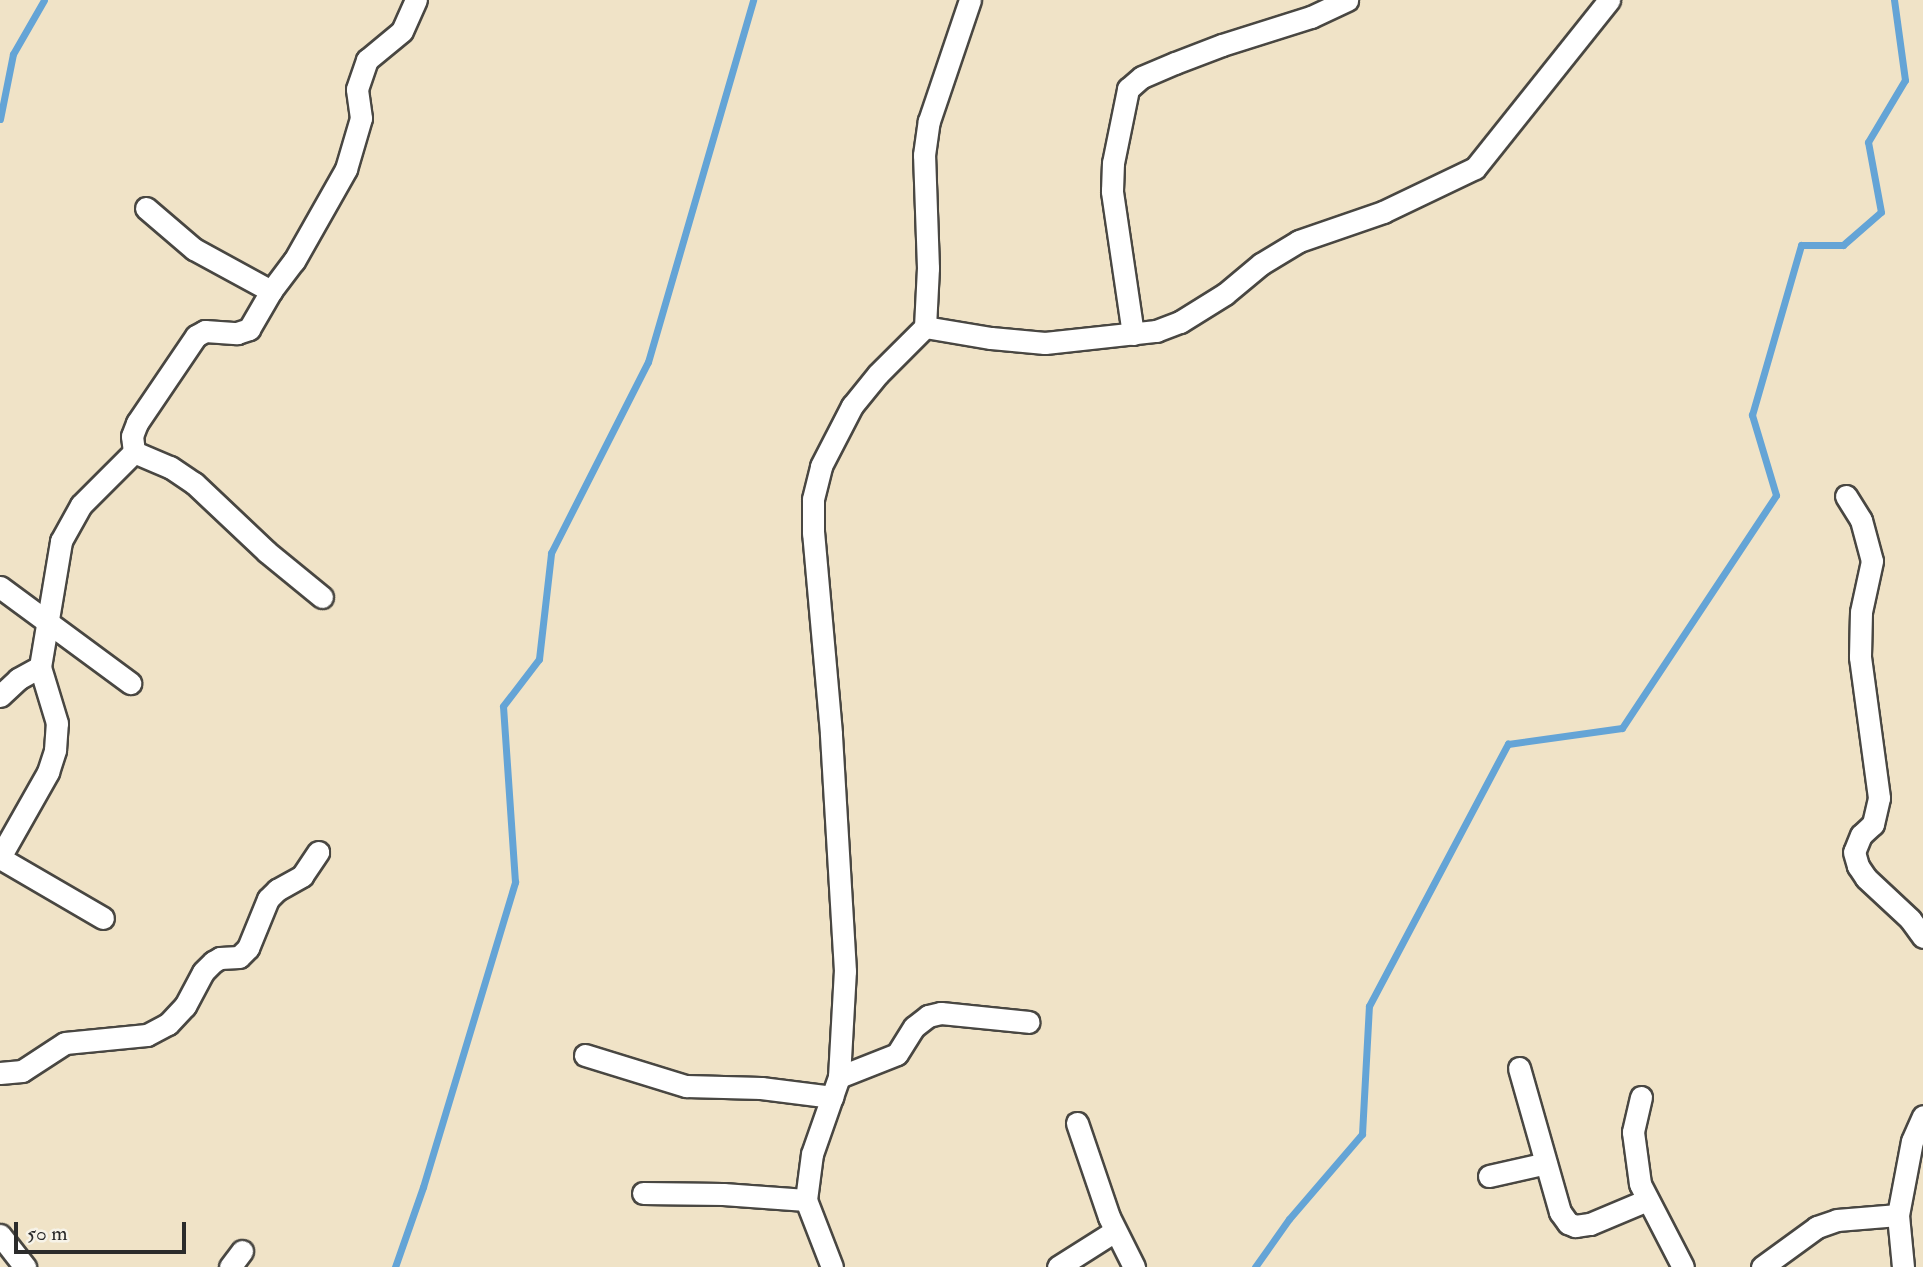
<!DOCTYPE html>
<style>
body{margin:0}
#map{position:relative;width:1923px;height:1267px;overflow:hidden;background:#f0e3c7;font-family:"IM FELL Double Pica",serif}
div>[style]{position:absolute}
.stream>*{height:7px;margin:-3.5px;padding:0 3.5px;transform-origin:3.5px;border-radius:3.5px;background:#64a4d6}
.roads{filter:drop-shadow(2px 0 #494742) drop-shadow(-2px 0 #494742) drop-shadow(0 2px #494742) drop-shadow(0 -2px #494742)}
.minor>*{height:21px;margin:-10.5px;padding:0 10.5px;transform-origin:10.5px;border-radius:10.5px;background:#fff}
span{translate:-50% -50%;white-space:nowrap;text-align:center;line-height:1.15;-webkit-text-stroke:7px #f7f3e8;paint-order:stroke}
.scale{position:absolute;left:14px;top:1222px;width:172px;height:32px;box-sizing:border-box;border:4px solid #2b2b2b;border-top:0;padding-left:9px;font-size:21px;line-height:24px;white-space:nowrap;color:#2b2b2b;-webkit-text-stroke:5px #f7f3e8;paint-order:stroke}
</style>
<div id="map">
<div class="stream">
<i style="left:0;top:119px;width:66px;rotate:-78.7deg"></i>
<i style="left:13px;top:54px;width:62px;rotate:-60.1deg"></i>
<i style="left:395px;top:1267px;width:85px;rotate:-70.7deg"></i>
<i style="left:423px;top:1187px;width:319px;rotate:-73.2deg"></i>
<i style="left:515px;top:882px;width:176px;rotate:-93.9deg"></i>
<i style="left:503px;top:706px;width:59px;rotate:-52.5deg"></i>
<i style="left:539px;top:659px;width:107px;rotate:-83.5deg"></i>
<i style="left:551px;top:553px;width:214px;rotate:-63.1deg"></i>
<i style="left:648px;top:362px;width:377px;rotate:-73.8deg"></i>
<i style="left:1255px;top:1267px;width:59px;rotate:-54.7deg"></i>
<i style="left:1289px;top:1219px;width:112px;rotate:-49.3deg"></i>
<i style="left:1362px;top:1134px;width:128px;rotate:-86.9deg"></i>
<i style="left:1369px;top:1006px;width:297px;rotate:-62.1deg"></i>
<i style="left:1508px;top:744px;width:115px;rotate:-8deg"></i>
<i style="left:1622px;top:728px;width:279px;rotate:-56.5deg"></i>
<i style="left:1776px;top:495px;width:84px;rotate:-106.7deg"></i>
<i style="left:1752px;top:415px;width:177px;rotate:-73.9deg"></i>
<i style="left:1801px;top:245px;width:42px"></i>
<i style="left:1843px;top:245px;width:50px;rotate:-41deg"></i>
<i style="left:1881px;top:212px;width:71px;rotate:-100.5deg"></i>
<i style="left:1868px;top:142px;width:72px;rotate:-59.2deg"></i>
<i style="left:1905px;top:80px;width:81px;rotate:-97.8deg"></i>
</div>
<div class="roads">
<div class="minor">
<i style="left:146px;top:208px;width:63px;rotate:40.5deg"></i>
<i style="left:194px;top:249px;width:88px;rotate:28.6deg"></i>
<i style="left:925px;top:327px;width:67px;rotate:9.5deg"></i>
<i style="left:991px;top:338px;width:54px;rotate:5.3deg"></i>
<i style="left:1045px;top:343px;width:112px;rotate:-6.2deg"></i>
<i style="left:1156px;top:331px;width:26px;rotate:-21deg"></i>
<i style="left:1180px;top:322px;width:53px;rotate:-31.9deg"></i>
<i style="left:1225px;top:294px;width:47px;rotate:-39.8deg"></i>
<i style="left:1261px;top:264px;width:44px;rotate:-31.2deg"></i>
<i style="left:1299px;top:241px;width:89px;rotate:-19deg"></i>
<i style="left:1383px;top:212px;width:102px;rotate:-25.6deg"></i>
<i style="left:1475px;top:168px;width:215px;rotate:-51.4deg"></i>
<i style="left:1133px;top:334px;width:145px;rotate:-98.4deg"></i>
<i style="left:1112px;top:191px;width:28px;rotate:-88deg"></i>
<i style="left:1113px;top:163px;width:76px;rotate:-78.5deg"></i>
<i style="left:1128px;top:89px;width:18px;rotate:-41deg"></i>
<i style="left:1142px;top:77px;width:36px;rotate:-23deg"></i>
<i style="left:1175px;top:63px;width:50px;rotate:-21deg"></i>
<i style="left:1222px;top:45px;width:93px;rotate:-17.5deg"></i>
<i style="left:1311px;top:17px;width:40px;rotate:-25deg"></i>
<i style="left:134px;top:452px;width:39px;rotate:23deg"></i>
<i style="left:170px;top:467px;width:29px;rotate:34deg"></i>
<i style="left:194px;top:483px;width:100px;rotate:43.4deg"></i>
<i style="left:267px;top:552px;width:71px;rotate:39.3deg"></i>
<i style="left:1846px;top:496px;width:28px;rotate:58deg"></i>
<i style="left:1861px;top:520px;width:42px;rotate:75deg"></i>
<i style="left:1872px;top:561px;width:52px;rotate:102.2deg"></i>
<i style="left:1861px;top:612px;width:45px;rotate:91.3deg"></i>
<i style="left:1860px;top:657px;width:142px;rotate:82.3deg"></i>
<i style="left:1879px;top:798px;width:27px;rotate:103deg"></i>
<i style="left:1873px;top:824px;width:16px;rotate:137deg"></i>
<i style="left:1861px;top:835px;width:18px;rotate:112deg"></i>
<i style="left:1854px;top:852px;width:15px;rotate:74deg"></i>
<i style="left:1858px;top:866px;width:14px;rotate:56deg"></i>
<i style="left:1866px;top:878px;width:60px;rotate:43deg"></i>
<i style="left:1910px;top:919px;width:22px;rotate:54deg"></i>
<i style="left:0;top:587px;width:162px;rotate:36.4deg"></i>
<i style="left:0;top:696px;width:25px;rotate:-43deg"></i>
<i style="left:18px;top:679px;width:25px;rotate:-29deg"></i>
<i style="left:0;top:857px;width:98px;rotate:-60.5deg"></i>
<i style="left:48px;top:772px;width:23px;rotate:-72deg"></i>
<i style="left:55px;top:750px;width:27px;rotate:-86deg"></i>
<i style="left:57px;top:723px;width:59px;rotate:-106.9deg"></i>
<i style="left:40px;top:667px;width:128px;rotate:-80.5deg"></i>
<i style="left:61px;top:541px;width:41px;rotate:-60.9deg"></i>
<i style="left:81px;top:505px;width:75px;rotate:-45deg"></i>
<i style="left:134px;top:452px;width:16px;rotate:-97deg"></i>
<i style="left:132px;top:436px;width:14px;rotate:-69deg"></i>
<i style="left:137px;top:423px;width:105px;rotate:-55.9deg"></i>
<i style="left:196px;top:336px;width:10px;rotate:-29deg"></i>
<i style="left:205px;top:331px;width:32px;rotate:4deg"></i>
<i style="left:237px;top:333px;width:13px;rotate:-18deg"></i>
<i style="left:249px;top:329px;width:44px;rotate:-59.9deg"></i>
<i style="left:271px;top:291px;width:38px;rotate:-53deg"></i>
<i style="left:294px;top:261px;width:106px;rotate:-60.5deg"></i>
<i style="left:346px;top:169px;width:53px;rotate:-73.6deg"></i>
<i style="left:361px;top:118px;width:29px;rotate:-98deg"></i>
<i style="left:357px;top:89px;width:31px;rotate:-71deg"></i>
<i style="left:367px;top:60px;width:45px;rotate:-39.6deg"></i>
<i style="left:402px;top:31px;width:34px;rotate:-66deg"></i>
<i style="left:0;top:858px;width:119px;rotate:30.2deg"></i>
<i style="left:585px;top:1055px;width:106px;rotate:17.1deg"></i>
<i style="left:686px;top:1086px;width:75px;rotate:1.5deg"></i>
<i style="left:761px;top:1088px;width:72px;rotate:7.2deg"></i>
<i style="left:1519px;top:1068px;width:150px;rotate:74.1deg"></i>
<i style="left:1560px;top:1212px;width:14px;rotate:54deg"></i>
<i style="left:1568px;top:1223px;width:8px;rotate:23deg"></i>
<i style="left:1575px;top:1226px;width:15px;rotate:-8deg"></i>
<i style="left:1590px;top:1224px;width:62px;rotate:-22.8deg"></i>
<i style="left:0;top:1073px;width:22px;rotate:-5deg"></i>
<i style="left:22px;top:1071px;width:51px;rotate:-33.1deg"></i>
<i style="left:65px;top:1043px;width:82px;rotate:-5.6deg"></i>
<i style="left:147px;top:1035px;width:24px;rotate:-28deg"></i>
<i style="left:168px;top:1024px;width:25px;rotate:-47deg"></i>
<i style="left:185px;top:1006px;width:38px;rotate:-62deg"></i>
<i style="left:203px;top:972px;width:14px;rotate:-45deg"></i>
<i style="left:213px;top:962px;width:8px;rotate:-30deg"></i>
<i style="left:220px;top:958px;width:19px;rotate:-3deg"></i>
<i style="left:239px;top:957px;width:13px;rotate:-45deg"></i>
<i style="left:248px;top:948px;width:53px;rotate:-67.8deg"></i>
<i style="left:268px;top:899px;width:13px;rotate:-45deg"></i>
<i style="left:277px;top:890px;width:29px;rotate:-29deg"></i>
<i style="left:302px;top:876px;width:29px;rotate:-56deg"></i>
<i style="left:839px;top:1077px;width:62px;rotate:-21.6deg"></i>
<i style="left:897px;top:1054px;width:32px;rotate:-58deg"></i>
<i style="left:914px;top:1027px;width:18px;rotate:-38deg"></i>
<i style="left:928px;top:1016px;width:13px;rotate:-13deg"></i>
<i style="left:941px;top:1013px;width:88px;rotate:5.8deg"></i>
<i style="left:1641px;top:1097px;width:36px;rotate:103deg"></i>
<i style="left:1633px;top:1132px;width:52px;rotate:82.3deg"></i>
<i style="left:1640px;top:1184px;width:93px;rotate:62.6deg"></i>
<i style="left:1077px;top:1123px;width:99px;rotate:71.2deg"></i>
<i style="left:1109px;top:1217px;width:56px;rotate:63.4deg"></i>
<i style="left:1489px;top:1176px;width:58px;rotate:-12.8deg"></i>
<i style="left:643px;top:1193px;width:80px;rotate:0.7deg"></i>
<i style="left:723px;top:1194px;width:83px;rotate:4.1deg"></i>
<i style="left:0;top:1235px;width:41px;rotate:52deg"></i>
<i style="left:230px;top:1267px;width:20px;rotate:-53deg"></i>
<i style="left:832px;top:1267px;width:72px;rotate:-111.2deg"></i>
<i style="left:806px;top:1200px;width:46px;rotate:-82.6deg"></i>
<i style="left:812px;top:1154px;width:82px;rotate:-70.7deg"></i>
<i style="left:839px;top:1077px;width:106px;rotate:-86.8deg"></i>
<i style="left:845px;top:971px;width:238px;rotate:-93.4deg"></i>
<i style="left:831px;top:733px;width:201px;rotate:-95.1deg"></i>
<i style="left:813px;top:533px;width:34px;rotate:-90deg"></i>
<i style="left:813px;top:499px;width:34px;rotate:-76deg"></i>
<i style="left:821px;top:466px;width:68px;rotate:-62.7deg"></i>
<i style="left:852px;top:406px;width:41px;rotate:-50.9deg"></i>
<i style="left:878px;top:374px;width:66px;rotate:-45deg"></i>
<i style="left:925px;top:327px;width:59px;rotate:-87.1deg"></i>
<i style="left:928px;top:268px;width:113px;rotate:-92deg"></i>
<i style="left:924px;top:155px;width:34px;rotate:-82deg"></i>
<i style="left:929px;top:121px;width:128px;rotate:-71.3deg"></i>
<i style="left:1058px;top:1267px;width:67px;rotate:-32.3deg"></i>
<i style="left:1762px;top:1267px;width:68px;rotate:-36deg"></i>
<i style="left:1817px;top:1227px;width:21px;rotate:-19deg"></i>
<i style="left:1837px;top:1220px;width:61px;rotate:-4.7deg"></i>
<i style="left:1903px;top:1267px;width:52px;rotate:-95.5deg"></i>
<i style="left:1898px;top:1215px;width:75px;rotate:-79.3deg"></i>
<i style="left:1912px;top:1141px;width:27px;rotate:-66deg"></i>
</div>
</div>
<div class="scale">50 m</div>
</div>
